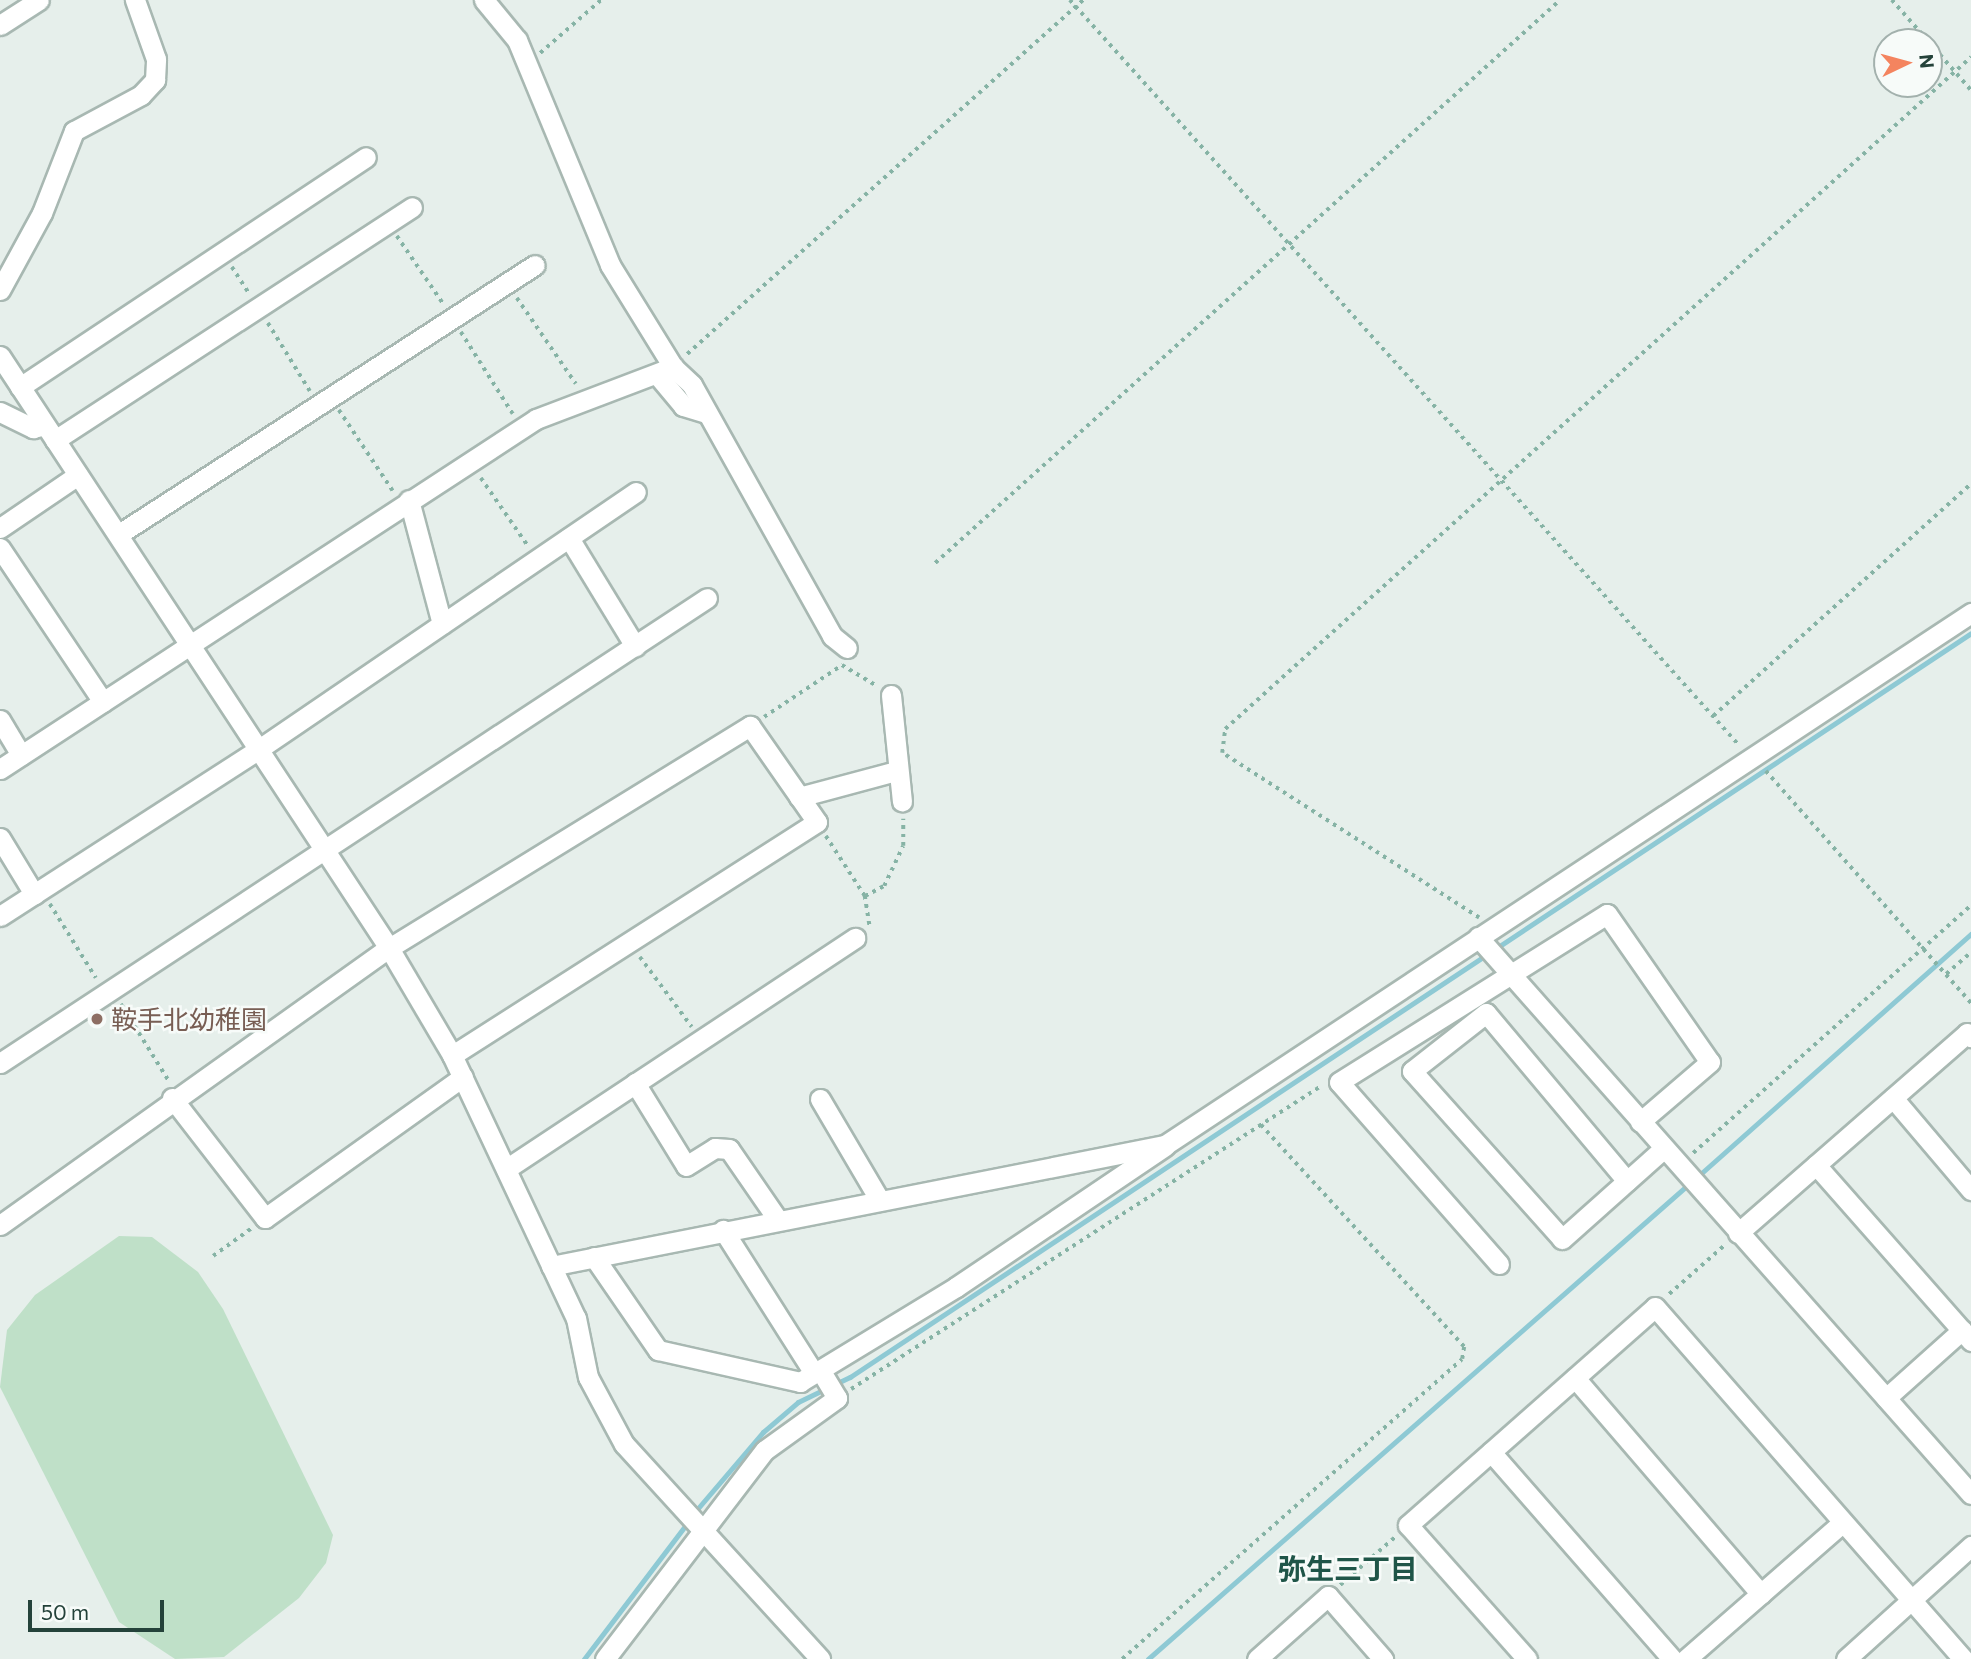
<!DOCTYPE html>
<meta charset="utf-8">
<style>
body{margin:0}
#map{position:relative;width:1971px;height:1659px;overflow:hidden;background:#e6efeb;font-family:Commissioner,"Noto Sans JP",sans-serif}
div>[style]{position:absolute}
.green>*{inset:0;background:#bfe0c8}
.stream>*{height:5px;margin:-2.5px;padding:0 2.5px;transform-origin:2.5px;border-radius:2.5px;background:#8ec9d4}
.path>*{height:3.5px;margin-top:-1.75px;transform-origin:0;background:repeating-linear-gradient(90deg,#86b3a5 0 3.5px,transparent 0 8.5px)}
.roads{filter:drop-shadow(2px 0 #a8b8b2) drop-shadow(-2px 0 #a8b8b2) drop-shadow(0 2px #a8b8b2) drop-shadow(0 -2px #a8b8b2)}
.minor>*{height:19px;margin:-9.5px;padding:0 9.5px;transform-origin:9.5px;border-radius:9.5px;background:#fff}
.dots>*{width:19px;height:19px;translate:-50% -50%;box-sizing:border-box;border:4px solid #f7fbf9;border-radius:50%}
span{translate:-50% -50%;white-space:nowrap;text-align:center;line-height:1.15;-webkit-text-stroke:5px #f7fbf9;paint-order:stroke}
.education-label{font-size:26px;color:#785e54}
.left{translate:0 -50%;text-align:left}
.neighbourhood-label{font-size:28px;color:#1f5548;font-weight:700}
.north{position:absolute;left:1873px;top:28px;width:70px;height:70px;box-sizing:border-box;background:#f7fbf9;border:2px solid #a3b1ad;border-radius:50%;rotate:85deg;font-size:19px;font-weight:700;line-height:28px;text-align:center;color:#24423a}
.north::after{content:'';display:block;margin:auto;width:24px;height:32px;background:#f4845f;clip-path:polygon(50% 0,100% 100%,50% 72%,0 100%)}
.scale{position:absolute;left:28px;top:1600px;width:136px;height:32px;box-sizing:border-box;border:4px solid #24423a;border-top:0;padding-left:9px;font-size:21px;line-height:24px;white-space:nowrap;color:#24423a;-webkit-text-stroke:5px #f7fbf9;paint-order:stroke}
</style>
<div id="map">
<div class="green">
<i style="clip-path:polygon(119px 1236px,152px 1237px,198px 1272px,223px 1309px,333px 1535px,326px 1563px,299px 1598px,224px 1657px,175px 1659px,119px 1622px,0 1387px,7px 1330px,35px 1295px)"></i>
</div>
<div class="stream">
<i style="left:1697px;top:1177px;width:366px;rotate:-41.6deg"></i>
<i style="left:693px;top:1514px;width:108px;rotate:-49.5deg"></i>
<i style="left:763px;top:1432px;width:46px;rotate:-40.6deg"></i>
<i style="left:798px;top:1402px;width:58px;rotate:-25.7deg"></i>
<i style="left:850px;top:1377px;width:1345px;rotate:-33.57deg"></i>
<i style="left:584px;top:1659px;width:172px;rotate:-52.8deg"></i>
<i style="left:1148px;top:1659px;width:721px;rotate:-41.29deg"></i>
</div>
<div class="path">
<i style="left:1070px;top:0;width:1000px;rotate:48.08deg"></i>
<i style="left:1892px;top:0;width:56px;rotate:48.6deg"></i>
<i style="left:1929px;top:42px;width:64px;rotate:48.8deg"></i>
<i style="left:540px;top:53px;width:81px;rotate:-41deg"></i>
<i style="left:397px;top:236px;width:83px;rotate:55.7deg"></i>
<i style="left:232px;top:267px;width:31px;rotate:57deg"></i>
<i style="left:517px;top:298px;width:104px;rotate:55.5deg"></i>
<i style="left:268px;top:323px;width:80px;rotate:58.3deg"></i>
<i style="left:461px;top:332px;width:97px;rotate:57.6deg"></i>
<i style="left:687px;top:354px;width:531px;rotate:-41.79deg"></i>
<i style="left:339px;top:410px;width:97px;rotate:56.3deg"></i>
<i style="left:481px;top:478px;width:83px;rotate:55.3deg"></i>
<i style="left:935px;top:563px;width:841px;rotate:-42.01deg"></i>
<i style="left:1713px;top:716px;width:347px;rotate:-42deg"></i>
<i style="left:764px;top:717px;width:94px;rotate:-33.7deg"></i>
<i style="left:842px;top:665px;width:39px;rotate:31deg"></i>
<i style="left:1766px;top:771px;width:310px;rotate:48.5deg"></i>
<i style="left:826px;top:836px;width:72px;rotate:57deg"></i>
<i style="left:865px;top:896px;width:31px;rotate:81deg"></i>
<i style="left:865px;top:896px;width:21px;rotate:-28deg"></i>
<i style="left:884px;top:886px;width:44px;rotate:-64.6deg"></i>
<i style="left:903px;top:846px;width:27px;rotate:-90deg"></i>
<i style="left:50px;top:904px;width:87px;rotate:58.1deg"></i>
<i style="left:1479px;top:918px;width:305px;rotate:-147.3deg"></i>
<i style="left:1222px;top:753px;width:24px;rotate:-83deg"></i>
<i style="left:1225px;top:729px;width:1004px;rotate:-42.01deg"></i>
<i style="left:640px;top:957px;width:87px;rotate:53.4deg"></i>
<i style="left:1946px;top:974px;width:33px;rotate:-41deg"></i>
<i style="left:121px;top:1004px;width:91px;rotate:58.1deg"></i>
<i style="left:1693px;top:1153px;width:373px;rotate:-41.7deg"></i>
<i style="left:213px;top:1256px;width:48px;rotate:-35.7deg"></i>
<i style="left:1669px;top:1294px;width:76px;rotate:-41.3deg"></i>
<i style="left:851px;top:1389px;width:559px;rotate:-32.81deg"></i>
<i style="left:1340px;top:1585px;width:73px;rotate:-41.1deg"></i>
<i style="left:1122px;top:1659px;width:453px;rotate:-41.4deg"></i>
<i style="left:1462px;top:1359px;width:12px;rotate:-81deg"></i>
<i style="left:1464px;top:1347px;width:304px;rotate:-132.5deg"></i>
</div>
<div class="roads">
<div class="minor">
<i style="left:484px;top:0;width:52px;rotate:50.5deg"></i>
<i style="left:517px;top:40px;width:243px;rotate:67.5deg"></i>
<i style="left:610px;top:265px;width:120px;rotate:58.3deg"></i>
<i style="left:673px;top:367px;width:26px;rotate:43deg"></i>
<i style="left:692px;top:385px;width:287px;rotate:60.8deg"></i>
<i style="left:832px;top:636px;width:19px;rotate:39deg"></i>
<i style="left:0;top:25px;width:46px;rotate:-32.7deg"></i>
<i style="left:0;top:290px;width:88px;rotate:-61.4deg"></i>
<i style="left:42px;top:213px;width:88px;rotate:-68.7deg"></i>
<i style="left:74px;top:131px;width:76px;rotate:-28.2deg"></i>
<i style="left:141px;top:95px;width:21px;rotate:-47deg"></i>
<i style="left:155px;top:80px;width:21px;rotate:-87deg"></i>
<i style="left:156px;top:59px;width:63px;rotate:-109.6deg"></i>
<i style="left:0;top:356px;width:708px;rotate:56.69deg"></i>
<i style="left:389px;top:948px;width:124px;rotate:59.5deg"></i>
<i style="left:452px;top:1055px;width:291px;rotate:64.8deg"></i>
<i style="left:576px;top:1318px;width:60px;rotate:78.5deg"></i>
<i style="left:588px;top:1377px;width:76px;rotate:61.8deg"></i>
<i style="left:624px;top:1444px;width:291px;rotate:47.6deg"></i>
<i style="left:659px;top:377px;width:38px;rotate:50deg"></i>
<i style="left:683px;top:406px;width:24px;rotate:17deg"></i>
<i style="left:20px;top:387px;width:415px;rotate:-33.6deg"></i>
<i style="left:0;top:412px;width:37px;rotate:26deg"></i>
<i style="left:33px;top:428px;width:12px;rotate:-14deg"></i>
<i style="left:55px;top:440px;width:426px;rotate:-33.1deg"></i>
<i style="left:409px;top:500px;width:128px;rotate:75.1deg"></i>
<i style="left:0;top:528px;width:94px;rotate:-34.2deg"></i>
<i style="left:119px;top:534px;width:495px;rotate:-32.9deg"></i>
<i style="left:569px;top:538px;width:127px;rotate:58.6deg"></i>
<i style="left:0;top:548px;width:185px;rotate:56.2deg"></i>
<i style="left:891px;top:695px;width:107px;rotate:84.1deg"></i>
<i style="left:0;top:720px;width:41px;rotate:59deg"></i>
<i style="left:0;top:769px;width:640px;rotate:-33.14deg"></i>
<i style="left:536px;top:419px;width:147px;rotate:-20.8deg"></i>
<i style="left:799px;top:797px;width:100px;rotate:-15deg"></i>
<i style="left:0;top:838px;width:66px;rotate:58.7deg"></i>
<i style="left:0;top:916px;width:308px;rotate:-32.8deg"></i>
<i style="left:259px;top:749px;width:456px;rotate:-34.3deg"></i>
<i style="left:1478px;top:937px;width:744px;rotate:48.49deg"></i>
<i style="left:0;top:1063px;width:846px;rotate:-33.33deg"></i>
<i style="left:635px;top:1083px;width:97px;rotate:58.4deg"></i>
<i style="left:686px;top:1166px;width:34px;rotate:-32deg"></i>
<i style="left:715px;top:1148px;width:14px;rotate:4deg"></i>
<i style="left:729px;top:1149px;width:86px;rotate:55.4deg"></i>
<i style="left:172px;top:1098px;width:152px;rotate:52.2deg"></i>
<i style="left:265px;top:1218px;width:243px;rotate:-35.5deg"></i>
<i style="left:1893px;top:1098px;width:121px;rotate:49.7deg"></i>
<i style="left:820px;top:1099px;width:118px;rotate:59.5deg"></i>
<i style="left:1816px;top:1165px;width:235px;rotate:48.6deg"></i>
<i style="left:506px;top:1169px;width:419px;rotate:-33.5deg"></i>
<i style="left:1627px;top:1181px;width:219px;rotate:-130deg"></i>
<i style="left:1486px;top:1013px;width:94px;rotate:141.9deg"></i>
<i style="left:1412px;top:1071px;width:225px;rotate:48.2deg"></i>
<i style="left:1562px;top:1239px;width:135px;rotate:-41.7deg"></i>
<i style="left:0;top:1225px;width:478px;rotate:-35.5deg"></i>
<i style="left:389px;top:948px;width:424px;rotate:-31.6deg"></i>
<i style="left:750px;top:726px;width:117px;rotate:55.1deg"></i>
<i style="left:817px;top:822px;width:433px;rotate:147.4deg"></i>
<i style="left:1738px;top:1233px;width:304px;rotate:-41.1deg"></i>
<i style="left:1967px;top:1033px;width:6px;rotate:45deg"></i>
<i style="left:594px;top:1257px;width:113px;rotate:55.5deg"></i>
<i style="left:658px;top:1350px;width:146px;rotate:12.7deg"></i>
<i style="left:800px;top:1382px;width:183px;rotate:-31.3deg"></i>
<i style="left:956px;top:1287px;width:252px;rotate:-34deg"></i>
<i style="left:1499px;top:1264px;width:242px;rotate:-131.3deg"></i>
<i style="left:1339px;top:1082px;width:316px;rotate:-32.1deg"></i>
<i style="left:1607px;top:914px;width:180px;rotate:55.2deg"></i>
<i style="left:1710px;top:1062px;width:92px;rotate:139.4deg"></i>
<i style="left:551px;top:1266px;width:626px;rotate:-11.15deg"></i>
<i style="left:1165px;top:1145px;width:966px;rotate:-33.43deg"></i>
<i style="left:1575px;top:1378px;width:285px;rotate:49.3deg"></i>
<i style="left:1886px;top:1398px;width:102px;rotate:-41.8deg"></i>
<i style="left:1491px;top:1452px;width:275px;rotate:48.8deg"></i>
<i style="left:605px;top:1659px;width:263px;rotate:-52.6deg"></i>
<i style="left:765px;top:1450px;width:89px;rotate:-35.8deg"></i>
<i style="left:837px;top:1398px;width:29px;rotate:-121deg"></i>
<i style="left:822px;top:1373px;width:10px;rotate:-163deg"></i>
<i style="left:812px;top:1370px;width:166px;rotate:-122.4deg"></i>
<i style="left:1257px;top:1659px;width:95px;rotate:-41.6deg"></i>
<i style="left:1328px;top:1596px;width:84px;rotate:48.9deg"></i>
<i style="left:1527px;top:1659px;width:179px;rotate:-131.6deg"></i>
<i style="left:1408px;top:1525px;width:329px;rotate:-41.4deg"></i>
<i style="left:1655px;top:1307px;width:468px;rotate:48.8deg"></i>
<i style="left:1686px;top:1659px;width:208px;rotate:-41.1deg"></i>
<i style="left:1846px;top:1659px;width:169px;rotate:-42.1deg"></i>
</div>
</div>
<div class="dots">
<i style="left:97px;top:1019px;background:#8d6e63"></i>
</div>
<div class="education-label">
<span class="left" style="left:111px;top:1019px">鞍手北幼稚園</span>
</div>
<div class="neighbourhood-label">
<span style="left:1348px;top:1568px">弥生三丁目</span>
</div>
<div class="north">N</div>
<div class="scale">50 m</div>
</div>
